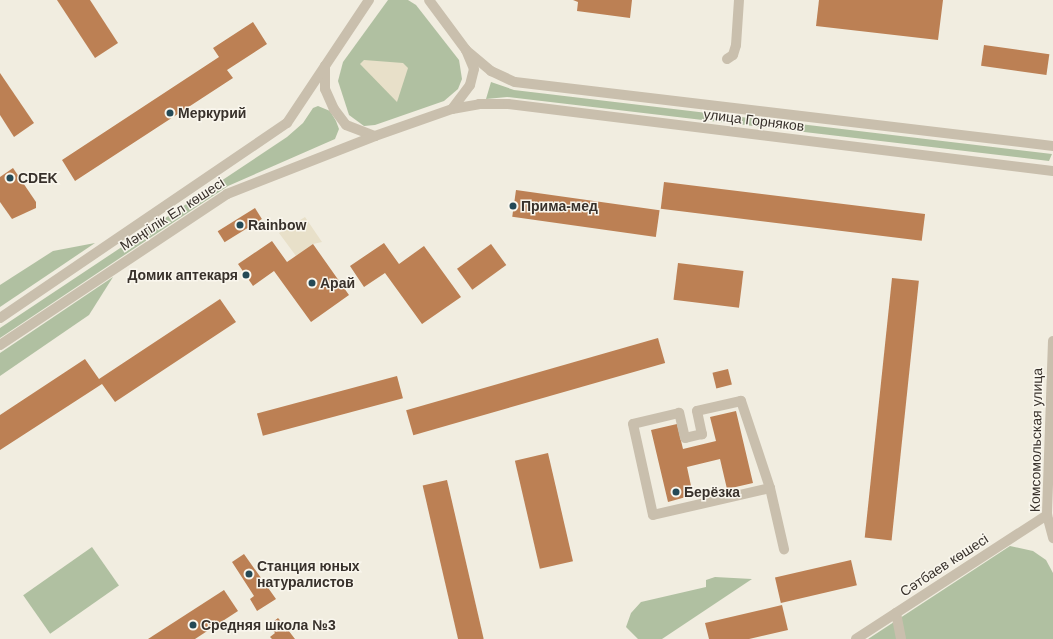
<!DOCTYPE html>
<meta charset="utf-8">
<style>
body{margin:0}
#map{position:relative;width:1053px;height:639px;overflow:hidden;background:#f1ede0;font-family:Helvetica,sans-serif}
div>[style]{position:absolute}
.green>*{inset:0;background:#b0c0a1;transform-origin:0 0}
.plaza>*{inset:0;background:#e8e0c9}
.building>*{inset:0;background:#bc8054;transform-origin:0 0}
.minor>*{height:10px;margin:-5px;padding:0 5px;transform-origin:5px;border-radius:5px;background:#c9bfad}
.tertiary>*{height:10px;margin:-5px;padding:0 5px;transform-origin:5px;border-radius:5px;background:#c9bfad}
.dots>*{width:11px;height:11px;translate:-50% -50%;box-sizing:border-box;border:2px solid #f9f6ed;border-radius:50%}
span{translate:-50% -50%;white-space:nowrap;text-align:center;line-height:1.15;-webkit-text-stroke:3px #f9f6ed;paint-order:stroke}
.poi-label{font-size:14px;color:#38312b;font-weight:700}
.left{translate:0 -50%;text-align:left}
.right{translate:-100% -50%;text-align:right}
.street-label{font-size:14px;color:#38312b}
</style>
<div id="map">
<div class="green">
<i style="clip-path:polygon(388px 0,408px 0,416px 5px,459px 60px,462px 79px,458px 89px,444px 101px,375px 125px,364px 126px,349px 115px,338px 81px,343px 62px)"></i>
<i style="clip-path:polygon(491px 82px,514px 90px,1052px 154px,1049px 161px,507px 97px,486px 99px)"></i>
<i style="clip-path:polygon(318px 106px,330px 111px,336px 121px,339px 129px,335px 139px,228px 186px,0 338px,0 328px,287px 137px,303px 123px,313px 108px)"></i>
<i style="clip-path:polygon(95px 243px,58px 268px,0 307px,0 285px,53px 251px)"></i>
<i style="clip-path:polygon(113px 277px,89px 315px,0 376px,0 353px)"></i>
<i style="clip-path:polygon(1010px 546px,1033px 551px,1046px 560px,1053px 573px,1053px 639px,868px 639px)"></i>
<i style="left:92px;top:547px;width:47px;height:84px;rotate:55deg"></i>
<i style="clip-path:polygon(715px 577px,752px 579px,662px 639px,638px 639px,626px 627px,631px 613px,641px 602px,706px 587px,706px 580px)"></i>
</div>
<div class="plaza">
<i style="clip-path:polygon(364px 60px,403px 63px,408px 68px,397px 102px,360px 64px)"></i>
<i style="clip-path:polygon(305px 217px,322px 242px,313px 244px,296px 256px,279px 233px)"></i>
</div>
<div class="building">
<i style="clip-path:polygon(57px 0,90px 0,118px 43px,95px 58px)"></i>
<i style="clip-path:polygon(573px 0,632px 0,630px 18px,577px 11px,578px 2px)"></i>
<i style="clip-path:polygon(819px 0,943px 0,938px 40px,816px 26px)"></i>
<i style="clip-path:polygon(253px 22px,267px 44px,227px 70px,233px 78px,75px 181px,62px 160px,219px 57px,213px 48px)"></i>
<i style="left:984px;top:45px;width:66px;height:21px;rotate:8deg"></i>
<i style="clip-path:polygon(0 73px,34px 123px,14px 137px,0 115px)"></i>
<i style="clip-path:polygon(13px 168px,36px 202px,36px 208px,12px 219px,0 202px,0 177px)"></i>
<i style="left:664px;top:182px;width:263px;height:27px;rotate:7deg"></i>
<i style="left:516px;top:190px;width:145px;height:27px;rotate:8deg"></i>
<i style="left:255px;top:208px;width:13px;height:44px;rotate:58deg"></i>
<i style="clip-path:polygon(272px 241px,287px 262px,313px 244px,349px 295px,311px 322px,274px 271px,253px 286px,238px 264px)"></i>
<i style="clip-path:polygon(384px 243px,399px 264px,424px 246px,461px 297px,422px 324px,385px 273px,364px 287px,350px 266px)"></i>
<i style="left:491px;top:244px;width:26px;height:42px;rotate:54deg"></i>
<i style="left:678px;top:263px;width:66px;height:37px;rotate:7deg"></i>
<i style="left:892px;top:278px;width:27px;height:261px;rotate:6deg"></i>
<i style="clip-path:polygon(220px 299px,236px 322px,115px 402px,102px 384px,0 450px,0 415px,85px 359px,99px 379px)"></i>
<i style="left:658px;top:338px;width:26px;height:262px;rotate:74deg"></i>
<i style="left:728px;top:369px;width:16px;height:16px;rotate:76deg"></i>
<i style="left:397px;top:376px;width:23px;height:145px;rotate:75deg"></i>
<i style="clip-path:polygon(736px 411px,753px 483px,727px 489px,720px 459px,687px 467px,693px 495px,668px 502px,651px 430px,677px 424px,683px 449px,716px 441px,710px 417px)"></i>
<i style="left:548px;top:453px;width:111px;height:34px;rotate:77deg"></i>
<i style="left:447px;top:480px;width:163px;height:25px;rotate:77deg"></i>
<i style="clip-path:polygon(244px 554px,276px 599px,257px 611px,250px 599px,254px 596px,232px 562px)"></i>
<i style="left:851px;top:560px;width:26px;height:78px;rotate:77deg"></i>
<i style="clip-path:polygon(224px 590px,238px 611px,195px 639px,148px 639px)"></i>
<i style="clip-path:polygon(782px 605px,788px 630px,749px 639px,709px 639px,705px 623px)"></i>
<i style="clip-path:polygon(278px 618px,285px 626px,295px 639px,272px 639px,270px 637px,275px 633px,269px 625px)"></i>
</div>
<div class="minor">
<i style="left:727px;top:59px;width:7px;rotate:-34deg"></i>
<i style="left:733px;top:55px;width:10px;rotate:-73deg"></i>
<i style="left:736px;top:45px;width:45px;rotate:-86.2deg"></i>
<i style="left:1053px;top:341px;width:174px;rotate:92deg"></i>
<i style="left:1047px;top:515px;width:24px;rotate:75deg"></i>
<i style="left:770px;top:488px;width:92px;rotate:-108.4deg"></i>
<i style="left:741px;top:401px;width:45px;rotate:167.2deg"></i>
<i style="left:697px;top:411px;width:24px;rotate:78deg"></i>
<i style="left:702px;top:434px;width:17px;rotate:167deg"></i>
<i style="left:685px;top:438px;width:26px;rotate:-103deg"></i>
<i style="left:679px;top:413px;width:47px;rotate:166.6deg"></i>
<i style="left:633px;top:424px;width:93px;rotate:77.6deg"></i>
<i style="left:653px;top:515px;width:120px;rotate:-13deg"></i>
<i style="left:770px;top:488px;width:63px;rotate:77.1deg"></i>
<i style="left:896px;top:613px;width:26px;rotate:79deg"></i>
<i style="left:856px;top:639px;width:228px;rotate:-33deg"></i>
</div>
<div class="tertiary">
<i style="left:369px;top:0;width:79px;rotate:123.7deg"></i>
<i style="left:325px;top:66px;width:23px;rotate:90deg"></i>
<i style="left:325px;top:89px;width:22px;rotate:66deg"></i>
<i style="left:334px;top:109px;width:20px;rotate:53deg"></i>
<i style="left:346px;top:125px;width:31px;rotate:21deg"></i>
<i style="left:375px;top:136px;width:82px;rotate:-19.3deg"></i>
<i style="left:452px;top:109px;width:30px;rotate:-53deg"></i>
<i style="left:470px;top:85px;width:16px;rotate:-76deg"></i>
<i style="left:474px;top:69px;width:21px;rotate:-113deg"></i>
<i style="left:466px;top:50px;width:62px;rotate:-126.5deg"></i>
<i style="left:466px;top:50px;width:33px;rotate:40deg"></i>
<i style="left:491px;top:71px;width:26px;rotate:25deg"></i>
<i style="left:515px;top:82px;width:542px;rotate:6.78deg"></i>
<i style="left:452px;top:109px;width:27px;rotate:-10deg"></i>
<i style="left:479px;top:104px;width:29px"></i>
<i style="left:508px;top:104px;width:549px;rotate:7.01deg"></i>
<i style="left:0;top:318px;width:347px;rotate:-34.2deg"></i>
<i style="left:287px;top:123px;width:69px;rotate:-56.3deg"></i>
<i style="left:0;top:345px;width:273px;rotate:-33.6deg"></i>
<i style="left:227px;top:194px;width:159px;rotate:-21.4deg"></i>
</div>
<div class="dots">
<i style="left:170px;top:113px;background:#244956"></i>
<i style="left:10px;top:178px;background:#244956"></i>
<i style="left:513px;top:206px;background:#244956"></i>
<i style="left:240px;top:225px;background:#244956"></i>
<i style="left:246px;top:275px;background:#244956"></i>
<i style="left:312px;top:283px;background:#244956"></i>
<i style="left:676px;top:492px;background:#244956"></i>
<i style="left:249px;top:574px;background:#244956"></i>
<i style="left:193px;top:625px;background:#244956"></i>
</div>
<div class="poi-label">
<span class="left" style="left:178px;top:113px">Меркурий</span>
<span class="left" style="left:18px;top:178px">CDEK</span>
<span class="left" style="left:521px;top:206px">Прима-мед</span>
<span class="left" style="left:248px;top:225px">Rainbow</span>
<span class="right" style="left:238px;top:275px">Домик аптекаря</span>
<span class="left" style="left:320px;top:283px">Арай</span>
<span class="left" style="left:684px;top:492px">Берёзка</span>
<span class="left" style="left:257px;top:574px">Станция юных<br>натуралистов</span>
<span class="left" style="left:201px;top:625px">Средняя школа №3</span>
</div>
<div class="street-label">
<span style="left:754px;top:120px;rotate:7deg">улица Горняков</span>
<span style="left:172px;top:214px;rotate:-33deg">Мәңгілік Ел көшесі</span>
<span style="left:1036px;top:440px;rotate:-89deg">Комсомольская улица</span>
<span style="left:944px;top:565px;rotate:-33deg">Сәтбаев көшесі</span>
</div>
</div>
